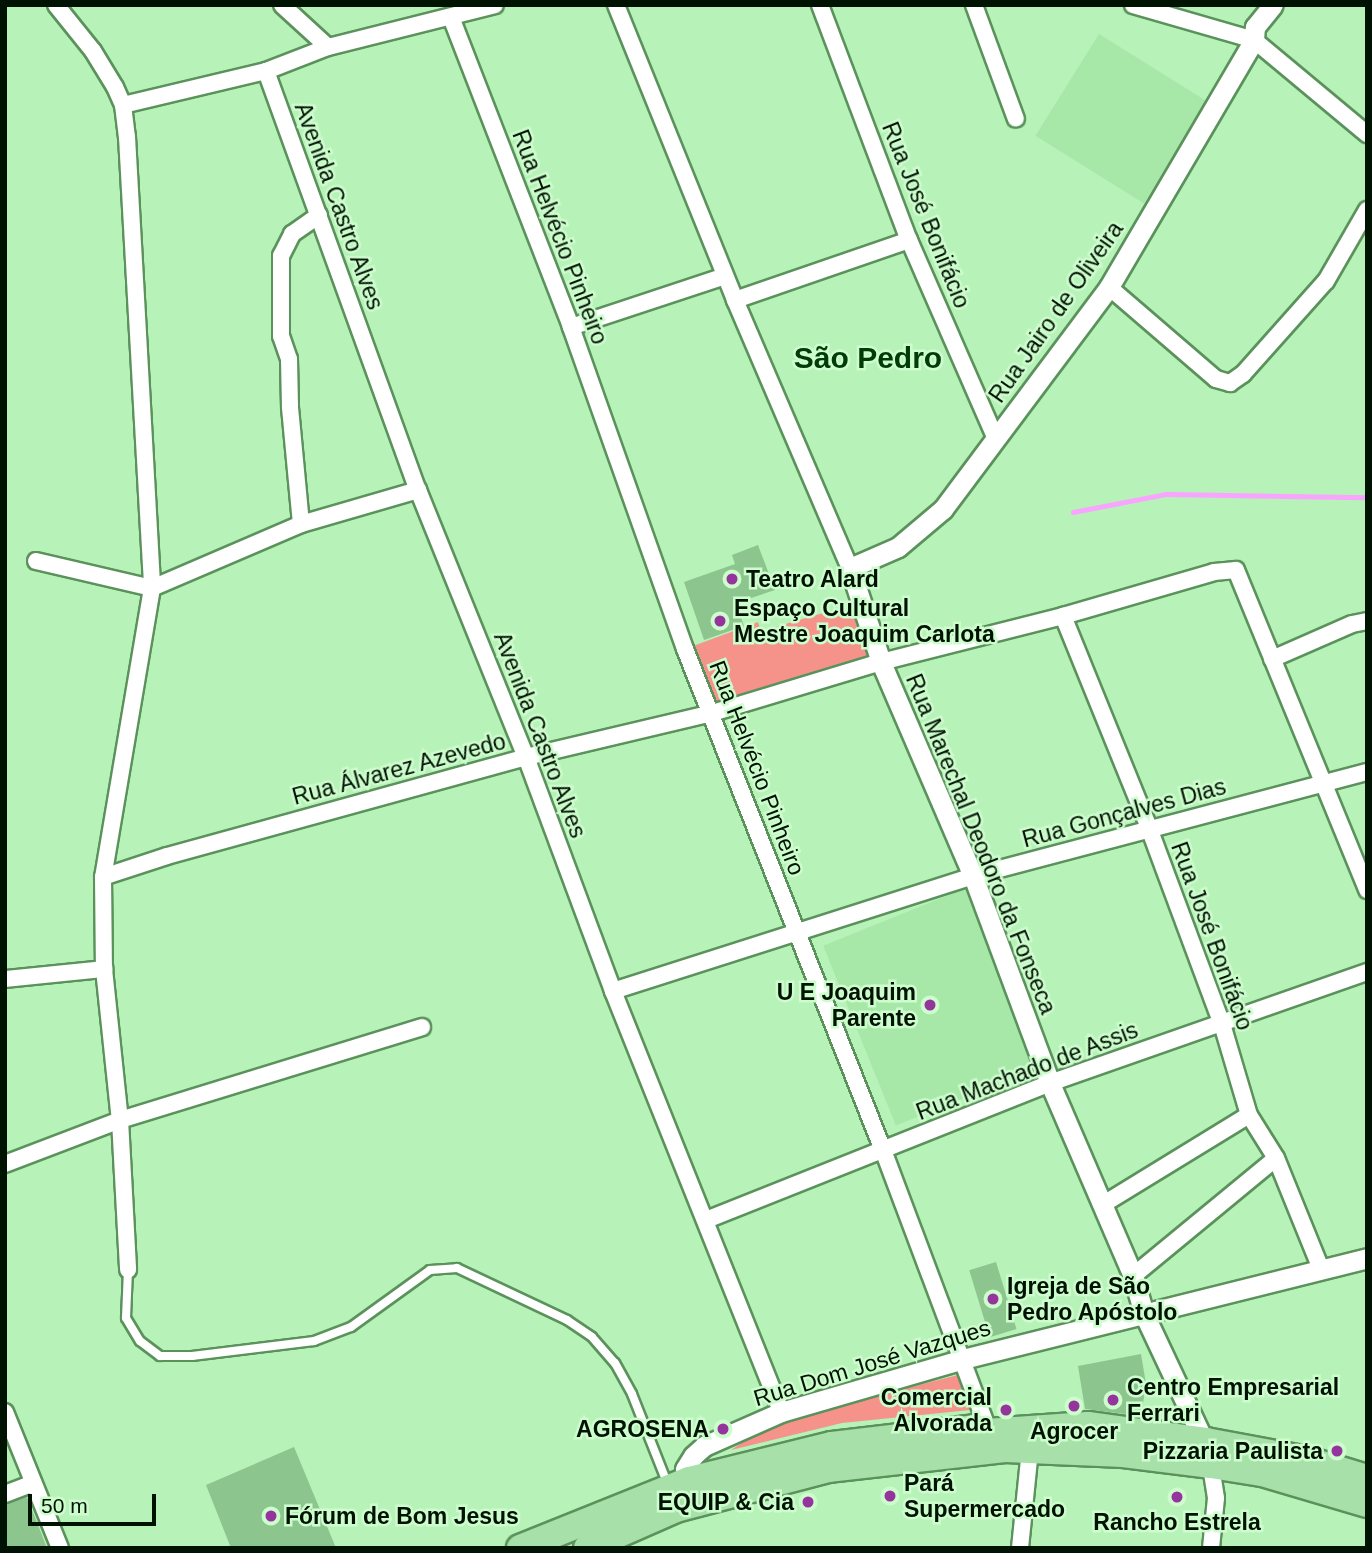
<!DOCTYPE html>
<meta charset="utf-8">
<style>
body{margin:0}
#map{position:relative;width:1372px;height:1553px;overflow:hidden;background:#b7f2b8;font-family:Arial,sans-serif}
div>[style]{position:absolute}
.built>*{inset:0;background:#a7e8a8;transform-origin:0 0}
.green>*{inset:0;background:#f5938b}
.stream>*{height:5px;margin:-2.5px;padding:0 2.5px;transform-origin:2.5px;border-radius:2.5px;background:#f9a4ff}
.building>*{inset:0;background:#8cc58d;transform-origin:0 0}
.roads{filter:drop-shadow(2px 0 #5b925c) drop-shadow(-2px 0 #5b925c) drop-shadow(0 2px #5b925c) drop-shadow(0 -2px #5b925c)}
.service>*{height:8px;margin:-4px;padding:0 4px;transform-origin:4px;border-radius:4px;background:#fff}
.minor>*{height:16px;margin:-8px;padding:0 8px;transform-origin:8px;border-radius:8px;background:#fff}
.tertiary>*{height:19px;margin:-9.5px;padding:0 9.5px;transform-origin:9.5px;border-radius:9.5px;background:#fff}
.trunk>*{height:26px;margin:-13px;padding:0 13px;transform-origin:13px;border-radius:13px;background:#a7e0a8}
.dots>*{width:19px;height:19px;translate:-50% -50%;box-sizing:border-box;border:4px solid #cdfccd;border-radius:50%}
span{translate:-50% -50%;white-space:nowrap;text-align:center;line-height:1.15;-webkit-text-stroke:5px #cdfccd;paint-order:stroke}
.street-label{font-size:23px;color:#001202}
.poi-label{font-size:23px;color:#001202;font-weight:700}
.left{translate:0 -50%;text-align:left}
.right{translate:-100% -50%;text-align:right}
.district-label{font-size:30px;color:#003b08;font-weight:700}
.frame{position:absolute;inset:0;border:7px solid #001202;pointer-events:none}
.scale{position:absolute;left:28px;top:1494px;width:128px;height:32px;box-sizing:border-box;border:4px solid #001202;border-top:0;padding-left:9px;font-size:21px;line-height:24px;white-space:nowrap;color:#001202;-webkit-text-stroke:5px #cdfccd;paint-order:stroke}
</style>
<div id="map">
<div class="built">
<i style="left:1099px;top:34px;width:128px;height:120px;rotate:32deg"></i>
<i style="left:966px;top:888px;width:194px;height:154px;rotate:68deg"></i>
</div>
<div class="green">
<i style="clip-path:polygon(861px 602px,881px 662px,712px 713px,685px 649px,758px 622px,761px 631px)"></i>
<i style="clip-path:polygon(958px 1375px,970px 1410px,842px 1423px,731px 1450px,752px 1436px,797px 1416px)"></i>
</div>
<div class="stream">
<i style="left:1073px;top:512px;width:95px;rotate:-11deg"></i>
<i style="left:1166px;top:494px;width:201px;rotate:0.9deg"></i>
</div>
<div class="building">
<i style="clip-path:polygon(758px 545px,775px 590px,736px 603px,744px 626px,704px 640px,684px 582px,735px 564px,732px 555px)"></i>
<i style="left:996px;top:1262px;width:70px;height:28px;rotate:73deg"></i>
<i style="clip-path:polygon(1141px 1354px,1146px 1384px,1141px 1416px,1085px 1409px,1078px 1366px)"></i>
<i style="clip-path:polygon(294px 1447px,336px 1548px,231px 1548px,206px 1485px)"></i>
<i style="clip-path:polygon(27px 1497px,47px 1548px,5px 1548px,5px 1504px)"></i>
</div>
<div class="roads">
<div class="service">
<i style="left:128px;top:1270px;width:48px;rotate:92.4deg"></i>
<i style="left:126px;top:1318px;width:27px;rotate:59deg"></i>
<i style="left:140px;top:1341px;width:25px;rotate:37deg"></i>
<i style="left:160px;top:1356px;width:32px"></i>
<i style="left:192px;top:1356px;width:123px;rotate:-7deg"></i>
<i style="left:314px;top:1341px;width:40px;rotate:-21deg"></i>
<i style="left:351px;top:1327px;width:97px;rotate:-35.8deg"></i>
<i style="left:430px;top:1270px;width:27px;rotate:-4deg"></i>
<i style="left:457px;top:1268px;width:122px;rotate:25.3deg"></i>
<i style="left:567px;top:1320px;width:30px;rotate:34deg"></i>
<i style="left:592px;top:1337px;width:35px;rotate:49deg"></i>
<i style="left:615px;top:1363px;width:35px;rotate:61deg"></i>
<i style="left:632px;top:1394px;width:98px;rotate:68.4deg"></i>
</div>
<div class="minor">
<i style="left:56px;top:5px;width:59px;rotate:51.2deg"></i>
<i style="left:93px;top:51px;width:42px;rotate:58.6deg"></i>
<i style="left:115px;top:87px;width:20px;rotate:66deg"></i>
<i style="left:123px;top:105px;width:32px;rotate:83deg"></i>
<i style="left:127px;top:137px;width:452px;rotate:86.8deg"></i>
<i style="left:152px;top:588px;width:293px;rotate:99.6deg"></i>
<i style="left:103px;top:877px;width:92px;rotate:89.4deg"></i>
<i style="left:104px;top:969px;width:152px;rotate:84deg"></i>
<i style="left:120px;top:1120px;width:150px;rotate:86.9deg"></i>
<i style="left:282px;top:5px;width:62px;rotate:42.4deg"></i>
<i style="left:616px;top:5px;width:318px;rotate:68deg"></i>
<i style="left:735px;top:300px;width:292px;rotate:66.8deg"></i>
<i style="left:820px;top:5px;width:251px;rotate:69.3deg"></i>
<i style="left:909px;top:240px;width:217px;rotate:66.4deg"></i>
<i style="left:974px;top:5px;width:121px;rotate:69.8deg"></i>
<i style="left:1133px;top:5px;width:126px;rotate:16.1deg"></i>
<i style="left:1254px;top:40px;width:147px;rotate:39.8deg"></i>
<i style="left:451px;top:17px;width:332px;rotate:68.8deg"></i>
<i style="left:571px;top:327px;width:342px;rotate:70.5deg"></i>
<i style="left:685px;top:649px;width:539px;rotate:68.44deg"></i>
<i style="left:883px;top:1150px;width:304px;rotate:69.4deg"></i>
<i style="left:266px;top:71px;width:446px;rotate:70.1deg"></i>
<i style="left:418px;top:490px;width:288px;rotate:68deg"></i>
<i style="left:526px;top:757px;width:250px;rotate:69.6deg"></i>
<i style="left:613px;top:991px;width:453px;rotate:68.2deg"></i>
<i style="left:123px;top:105px;width:147px;rotate:-13.4deg"></i>
<i style="left:266px;top:71px;width:66px;rotate:-21.2deg"></i>
<i style="left:328px;top:47px;width:172px;rotate:-14.1deg"></i>
<i style="left:1109px;top:287px;width:141px;rotate:40.7deg"></i>
<i style="left:1216px;top:379px;width:15px;rotate:16deg"></i>
<i style="left:1230px;top:383px;width:16px;rotate:-35deg"></i>
<i style="left:1243px;top:374px;width:125px;rotate:-48.3deg"></i>
<i style="left:1326px;top:281px;width:82px;rotate:-60deg"></i>
<i style="left:735px;top:300px;width:184px;rotate:-19deg"></i>
<i style="left:571px;top:327px;width:162px;rotate:-18.3deg"></i>
<i style="left:301px;top:524px;width:118px;rotate:-95.4deg"></i>
<i style="left:290px;top:407px;width:48px;rotate:-91.2deg"></i>
<i style="left:289px;top:359px;width:24px;rotate:-109deg"></i>
<i style="left:281px;top:336px;width:80px;rotate:-90deg"></i>
<i style="left:281px;top:256px;width:25px;rotate:-63deg"></i>
<i style="left:292px;top:234px;width:33px;rotate:-35deg"></i>
<i style="left:36px;top:561px;width:119px;rotate:13.1deg"></i>
<i style="left:152px;top:588px;width:162px;rotate:-23.2deg"></i>
<i style="left:301px;top:524px;width:122px;rotate:-16.2deg"></i>
<i style="left:1063px;top:616px;width:229px;rotate:67.9deg"></i>
<i style="left:1149px;top:828px;width:209px;rotate:69.6deg"></i>
<i style="left:1222px;top:1024px;width:95px;rotate:73.5deg"></i>
<i style="left:1249px;top:1115px;width:51px;rotate:57.9deg"></i>
<i style="left:1276px;top:1158px;width:120px;rotate:67.9deg"></i>
<i style="left:1272px;top:659px;width:87px;rotate:-23.6deg"></i>
<i style="left:1352px;top:624px;width:15px;rotate:-11deg"></i>
<i style="left:103px;top:877px;width:67px;rotate:-18.2deg"></i>
<i style="left:167px;top:856px;width:372px;rotate:-15.4deg"></i>
<i style="left:526px;top:757px;width:191px;rotate:-13.3deg"></i>
<i style="left:712px;top:713px;width:177px;rotate:-16.8deg"></i>
<i style="left:881px;top:662px;width:188px;rotate:-14.2deg"></i>
<i style="left:1063px;top:616px;width:157px;rotate:-16.2deg"></i>
<i style="left:1214px;top:572px;width:22px;rotate:-5deg"></i>
<i style="left:1236px;top:570px;width:346px;rotate:67.7deg"></i>
<i style="left:5px;top:979px;width:100px;rotate:-5.8deg"></i>
<i style="left:613px;top:991px;width:378px;rotate:-17.7deg"></i>
<i style="left:973px;top:876px;width:407px;rotate:-14.8deg"></i>
<i style="left:5px;top:1164px;width:123px;rotate:-20.9deg"></i>
<i style="left:120px;top:1120px;width:316px;rotate:-17.1deg"></i>
<i style="left:1102px;top:1205px;width:172px;rotate:-31.5deg"></i>
<i style="left:706px;top:1220px;width:370px;rotate:-21.7deg"></i>
<i style="left:1050px;top:1083px;width:336px;rotate:-19.3deg"></i>
<i style="left:1133px;top:1276px;width:185px;rotate:-39.5deg"></i>
<i style="left:5px;top:1412px;width:147px;rotate:68deg"></i>
<i style="left:5px;top:1494px;width:30px;rotate:-21deg"></i>
<i style="left:1020px;top:1548px;width:100px;rotate:-84.2deg"></i>
<i style="left:1211px;top:1548px;width:50px;rotate:-84.3deg"></i>
<i style="left:1216px;top:1498px;width:33px;rotate:-99deg"></i>
</div>
<div class="tertiary">
<i style="left:1208px;top:1450px;width:150px;rotate:-115.2deg"></i>
<i style="left:1144px;top:1314px;width:40px;rotate:-106deg"></i>
<i style="left:1133px;top:1276px;width:210px;rotate:-113.3deg"></i>
<i style="left:1050px;top:1083px;width:221px;rotate:-110.4deg"></i>
<i style="left:973px;top:876px;width:233px;rotate:-113.3deg"></i>
<i style="left:881px;top:662px;width:99px;rotate:-108.3deg"></i>
<i style="left:850px;top:568px;width:52px;rotate:-23.6deg"></i>
<i style="left:898px;top:547px;width:59px;rotate:-40.2deg"></i>
<i style="left:943px;top:509px;width:277px;rotate:-53.2deg"></i>
<i style="left:1109px;top:287px;width:286px;rotate:-59.6deg"></i>
<i style="left:1254px;top:40px;width:13px;rotate:-86deg"></i>
<i style="left:1255px;top:27px;width:28px;rotate:-51deg"></i>
<i style="left:692px;top:1490px;width:22px;rotate:-108deg"></i>
<i style="left:685px;top:1469px;width:15px;rotate:-58deg"></i>
<i style="left:693px;top:1456px;width:15px;rotate:-42deg"></i>
<i style="left:704px;top:1446px;width:84px;rotate:-23.8deg"></i>
<i style="left:781px;top:1412px;width:190px;rotate:-16.2deg"></i>
<i style="left:963px;top:1359px;width:416px;rotate:-14deg"></i>
</div>
<div class="trunk">
<i style="left:520px;top:1548px;width:182px;rotate:-21.9deg"></i>
<i style="left:689px;top:1480px;width:147px;rotate:-13.8deg"></i>
<i style="left:832px;top:1445px;width:143px;rotate:-6.8deg"></i>
<i style="left:974px;top:1428px;width:14px;rotate:17deg"></i>
<i style="left:987px;top:1432px;width:101px;rotate:-4deg"></i>
<i style="left:1088px;top:1425px;width:119px;rotate:7.7deg"></i>
<i style="left:1206px;top:1441px;width:104px;rotate:10.6deg"></i>
<i style="left:1308px;top:1460px;width:62px;rotate:17deg"></i>
<i style="left:587px;top:1548px;width:97px;rotate:-23.7deg"></i>
<i style="left:676px;top:1509px;width:157px;rotate:-14.7deg"></i>
<i style="left:828px;top:1469px;width:178px;rotate:-6.4deg"></i>
<i style="left:1005px;top:1449px;width:118px;rotate:2.4deg"></i>
<i style="left:1123px;top:1454px;width:89px;rotate:7.1deg"></i>
<i style="left:1211px;top:1465px;width:52px;rotate:8.9deg"></i>
<i style="left:1262px;top:1473px;width:109px;rotate:16.4deg"></i>
</div>
</div>
<div class="dots">
<i style="left:732px;top:579px;background:#95349c"></i>
<i style="left:720px;top:621px;background:#95349c"></i>
<i style="left:930px;top:1005px;background:#95349c"></i>
<i style="left:993px;top:1299px;background:#95349c"></i>
<i style="left:1113px;top:1400px;background:#95349c"></i>
<i style="left:1074px;top:1406px;background:#95349c"></i>
<i style="left:1006px;top:1410px;background:#95349c"></i>
<i style="left:723px;top:1429px;background:#95349c"></i>
<i style="left:1337px;top:1451px;background:#95349c"></i>
<i style="left:890px;top:1496px;background:#95349c"></i>
<i style="left:1177px;top:1497px;background:#95349c"></i>
<i style="left:808px;top:1502px;background:#95349c"></i>
<i style="left:271px;top:1516px;background:#95349c"></i>
</div>
<div class="street-label">
<span style="left:339px;top:206px;rotate:70deg">Avenida Castro Alves</span>
<span style="left:926px;top:215px;rotate:68deg">Rua José Bonifácio</span>
<span style="left:560px;top:237px;rotate:69deg">Rua Helvécio Pinheiro</span>
<span style="left:1056px;top:312px;rotate:-55deg">Rua Jairo de Oliveira</span>
<span style="left:540px;top:735px;rotate:69deg">Avenida Castro Alves</span>
<span style="left:757px;top:768px;rotate:69deg">Rua Helvécio Pinheiro</span>
<span style="left:399px;top:769px;rotate:-15deg">Rua Álvarez Azevedo</span>
<span style="left:1124px;top:813px;rotate:-15deg">Rua Gonçalves Dias</span>
<span style="left:981px;top:844px;rotate:68deg">Rua Marechal Deodoro da Fonseca</span>
<span style="left:1212px;top:936px;rotate:70deg">Rua José Bonifácio</span>
<span style="left:1027px;top:1071px;rotate:-21deg">Rua Machado de Assis</span>
<span style="left:872px;top:1363px;rotate:-17deg">Rua Dom José Vazques</span>
</div>
<div class="poi-label">
<span class="left" style="left:746px;top:579px">Teatro Alard</span>
<span class="left" style="left:734px;top:621px">Espaço Cultural<br>Mestre Joaquim Carlota</span>
<span class="right" style="left:916px;top:1005px">U E Joaquim<br>Parente</span>
<span class="left" style="left:1007px;top:1299px">Igreja de São<br>Pedro Apóstolo</span>
<span class="left" style="left:1127px;top:1400px">Centro Empresarial<br>Ferrari</span>
<span class="right" style="left:992px;top:1410px">Comercial<br>Alvorada</span>
<span class="right" style="left:709px;top:1429px">AGROSENA</span>
<span style="left:1074px;top:1431px">Agrocer</span>
<span class="right" style="left:1323px;top:1451px">Pizzaria Paulista</span>
<span class="left" style="left:904px;top:1496px">Pará<br>Supermercado</span>
<span class="right" style="left:794px;top:1502px">EQUIP &amp; Cia</span>
<span class="left" style="left:285px;top:1516px">Fórum de Bom Jesus</span>
<span style="left:1177px;top:1522px">Rancho Estrela</span>
</div>
<div class="district-label">
<span style="left:868px;top:358px">São Pedro</span>
</div>
<div class="frame"></div>
<div class="scale">50 m</div>
</div>
